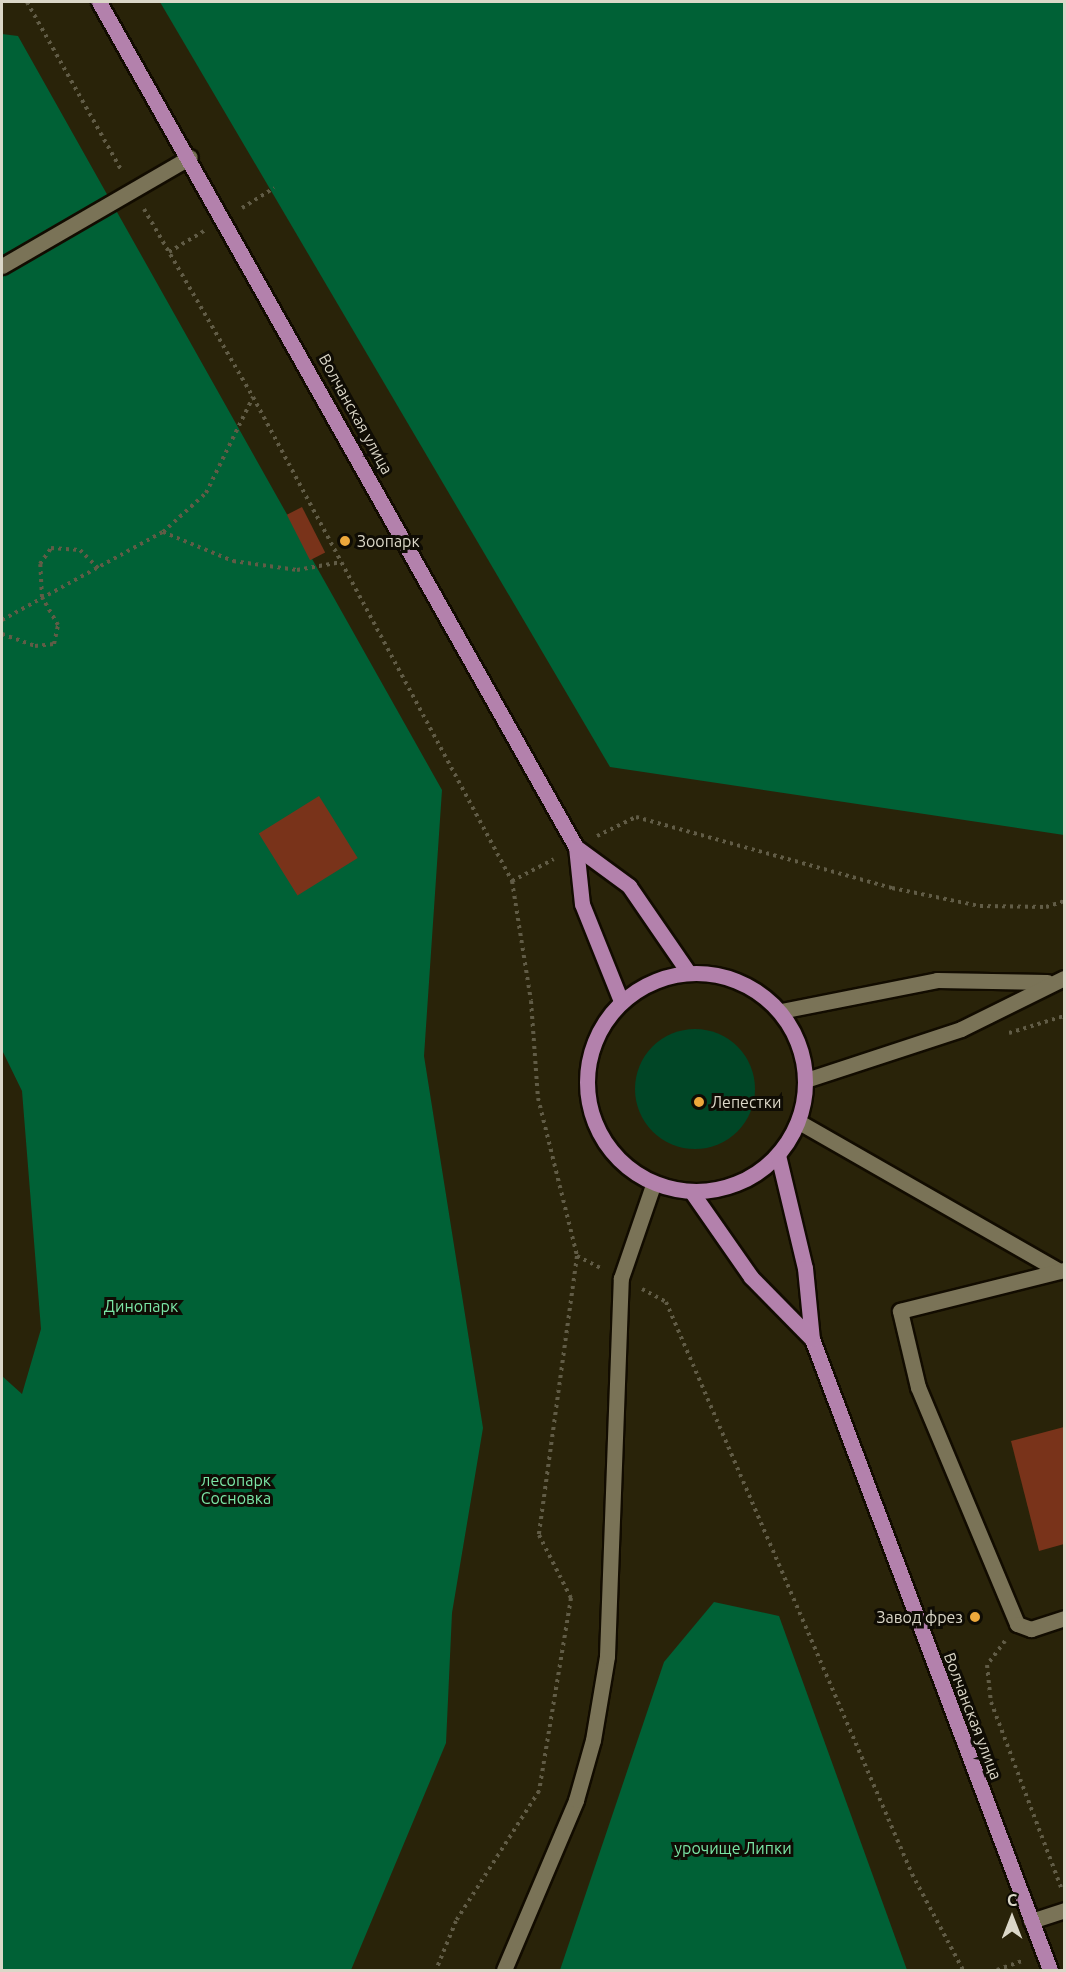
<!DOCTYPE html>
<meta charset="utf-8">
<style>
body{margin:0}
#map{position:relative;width:1066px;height:1972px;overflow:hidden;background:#292309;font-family:Ubuntu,sans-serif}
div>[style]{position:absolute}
.green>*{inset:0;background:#004626}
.round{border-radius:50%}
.forest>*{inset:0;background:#006136}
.building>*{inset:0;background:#79331a;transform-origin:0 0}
.path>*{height:4px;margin-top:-2px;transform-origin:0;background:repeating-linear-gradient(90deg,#615c46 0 3px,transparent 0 7.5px)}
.roads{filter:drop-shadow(2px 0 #120c00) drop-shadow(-2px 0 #120c00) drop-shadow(0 2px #120c00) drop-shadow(0 -2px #120c00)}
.lane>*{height:15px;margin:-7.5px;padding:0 7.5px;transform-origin:7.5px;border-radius:7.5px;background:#7a7357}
.street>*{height:15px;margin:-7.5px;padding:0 7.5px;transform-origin:7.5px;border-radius:7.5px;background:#7a7357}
.primary>*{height:15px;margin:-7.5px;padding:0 7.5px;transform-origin:7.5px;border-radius:7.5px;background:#b381ac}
.primary>.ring{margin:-7.5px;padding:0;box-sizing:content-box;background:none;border:15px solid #b381ac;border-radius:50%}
.dots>*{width:16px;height:16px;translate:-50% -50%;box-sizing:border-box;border:3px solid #0f0c04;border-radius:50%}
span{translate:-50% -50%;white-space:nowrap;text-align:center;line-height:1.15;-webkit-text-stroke:6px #0f0c04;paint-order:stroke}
.street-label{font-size:16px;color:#dbd7c8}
.poi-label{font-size:16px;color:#dbd7c8}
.left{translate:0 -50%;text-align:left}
.right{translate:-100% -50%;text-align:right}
.park-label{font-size:16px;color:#7be6a6}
.frame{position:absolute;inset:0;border:3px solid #dbd7c8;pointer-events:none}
.north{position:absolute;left:982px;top:1888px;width:60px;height:60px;-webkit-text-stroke:4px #0f0c04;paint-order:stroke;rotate:0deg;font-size:16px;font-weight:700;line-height:24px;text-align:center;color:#dbd7c8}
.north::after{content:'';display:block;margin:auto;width:21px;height:27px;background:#dbd7c8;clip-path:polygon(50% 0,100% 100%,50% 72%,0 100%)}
</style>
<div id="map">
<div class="green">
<i class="round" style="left:635px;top:1029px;width:120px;height:120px"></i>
</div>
<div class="forest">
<i style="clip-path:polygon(160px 2px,1064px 2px,1064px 835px,610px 767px)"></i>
<i style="clip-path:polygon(2px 34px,18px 36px,442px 790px,424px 1056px,483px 1428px,452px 1613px,446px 1743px,351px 1970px,2px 1970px,2px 1376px,22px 1394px,41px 1329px,22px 1091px,2px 1050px)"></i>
<i style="clip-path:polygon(714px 1602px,779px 1616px,907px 1970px,560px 1970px,664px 1662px)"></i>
</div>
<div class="building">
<i style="left:302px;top:507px;width:51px;height:17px;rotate:63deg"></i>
<i style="left:319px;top:796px;width:73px;height:71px;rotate:58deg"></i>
<i style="clip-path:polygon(1064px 1427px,1064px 1544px,1039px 1551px,1011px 1441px)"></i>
</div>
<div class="path">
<i style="left:27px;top:2px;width:194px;rotate:60.7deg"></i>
<i style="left:242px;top:208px;width:38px;rotate:-32deg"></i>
<i style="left:144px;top:209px;width:217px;rotate:59.9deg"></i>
<i style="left:253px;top:397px;width:549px;rotate:61.85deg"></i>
<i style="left:512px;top:881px;width:121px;rotate:81deg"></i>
<i style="left:531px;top:1001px;width:97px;rotate:85.9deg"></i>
<i style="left:538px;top:1098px;width:163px;rotate:76.1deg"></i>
<i style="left:577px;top:1256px;width:282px;rotate:97.8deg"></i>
<i style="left:539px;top:1535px;width:71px;rotate:63.1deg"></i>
<i style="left:571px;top:1598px;width:196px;rotate:99.4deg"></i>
<i style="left:539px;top:1791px;width:154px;rotate:122.6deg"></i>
<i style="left:456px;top:1921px;width:53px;rotate:112.2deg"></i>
<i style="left:169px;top:252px;width:41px;rotate:-31deg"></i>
<i style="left:163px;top:532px;width:58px;rotate:-42.2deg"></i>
<i style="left:206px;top:493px;width:107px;rotate:-63.9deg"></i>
<i style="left:2px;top:620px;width:183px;rotate:-28.7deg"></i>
<i style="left:163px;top:532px;width:76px;rotate:22.5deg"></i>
<i style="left:233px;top:561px;width:65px;rotate:8deg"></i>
<i style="left:297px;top:570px;width:45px;rotate:-10.3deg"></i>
<i style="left:2px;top:634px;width:35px;rotate:20deg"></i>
<i style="left:35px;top:646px;width:19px;rotate:-6deg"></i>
<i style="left:54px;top:644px;width:19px;rotate:-78deg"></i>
<i style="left:58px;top:625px;width:32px;rotate:-120deg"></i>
<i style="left:42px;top:597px;width:33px;rotate:-93deg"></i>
<i style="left:40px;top:564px;width:19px;rotate:-55deg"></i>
<i style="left:51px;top:548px;width:29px;rotate:4deg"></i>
<i style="left:80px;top:550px;width:28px;rotate:45deg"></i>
<i style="left:597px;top:836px;width:43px;rotate:-26deg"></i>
<i style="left:636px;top:817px;width:266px;rotate:15.5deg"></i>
<i style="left:892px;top:888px;width:90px;rotate:11.6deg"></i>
<i style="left:980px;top:906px;width:66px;rotate:0.9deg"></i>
<i style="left:1046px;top:907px;width:19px;rotate:-18deg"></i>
<i style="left:512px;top:881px;width:47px;rotate:-27.6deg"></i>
<i style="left:1009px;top:1033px;width:58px;rotate:-17.2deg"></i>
<i style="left:577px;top:1256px;width:27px;rotate:27deg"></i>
<i style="left:642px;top:1289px;width:27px;rotate:28deg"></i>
<i style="left:666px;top:1302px;width:623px;rotate:66.73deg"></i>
<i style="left:912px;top:1874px;width:109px;rotate:62deg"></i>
<i style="left:1005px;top:1641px;width:30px;rotate:127deg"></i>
<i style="left:987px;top:1665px;width:37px;rotate:84deg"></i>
<i style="left:991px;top:1702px;width:198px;rotate:69.3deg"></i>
<i style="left:997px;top:1970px;width:29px;rotate:-20deg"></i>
</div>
<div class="roads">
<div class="lane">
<i style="left:2px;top:266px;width:217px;rotate:-30.1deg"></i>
<i style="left:799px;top:1122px;width:300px;rotate:29.8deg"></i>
<i style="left:1064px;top:1270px;width:169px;rotate:166deg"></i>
<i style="left:900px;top:1311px;width:78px;rotate:76.7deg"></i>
<i style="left:918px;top:1387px;width:257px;rotate:67.3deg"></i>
<i style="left:1017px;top:1624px;width:15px;rotate:20deg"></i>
<i style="left:1031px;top:1629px;width:35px;rotate:-18deg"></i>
<i style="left:1031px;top:1921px;width:35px;rotate:-18deg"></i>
</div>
<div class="street">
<i style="left:781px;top:1011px;width:159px;rotate:-11.2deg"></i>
<i style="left:937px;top:980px;width:110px;rotate:1deg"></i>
<i style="left:809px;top:1079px;width:160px;rotate:-18.2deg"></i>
<i style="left:961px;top:1029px;width:115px;rotate:-26.3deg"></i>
<i style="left:504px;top:1970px;width:185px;rotate:-67deg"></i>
<i style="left:576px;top:1800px;width:62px;rotate:-74.2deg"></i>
<i style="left:593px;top:1740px;width:85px;rotate:-80.5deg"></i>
<i style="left:607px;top:1656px;width:378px;rotate:-87.9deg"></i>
<i style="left:621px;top:1278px;width:98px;rotate:-71deg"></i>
</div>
<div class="primary">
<i style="left:99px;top:2px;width:970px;rotate:60.56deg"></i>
<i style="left:576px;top:847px;width:57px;rotate:84deg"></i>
<i style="left:582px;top:904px;width:105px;rotate:68.1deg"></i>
<i style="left:576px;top:847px;width:66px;rotate:36.3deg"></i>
<i style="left:629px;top:886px;width:104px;rotate:55.5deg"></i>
<i class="ring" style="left:587px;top:973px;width:203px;height:203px"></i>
<i style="left:778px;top:1155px;width:116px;rotate:76.6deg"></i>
<i style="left:805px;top:1268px;width:71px;rotate:84.4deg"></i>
<i style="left:812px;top:1339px;width:674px;rotate:69.33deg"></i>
<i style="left:691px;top:1191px;width:105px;rotate:55.1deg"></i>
<i style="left:751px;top:1277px;width:87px;rotate:45.5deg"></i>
</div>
</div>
<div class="dots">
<i style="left:345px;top:541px;background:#eda83b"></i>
<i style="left:699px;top:1102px;background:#eda83b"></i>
<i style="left:975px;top:1617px;background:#eda83b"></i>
</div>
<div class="street-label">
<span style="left:356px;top:414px;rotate:61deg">Волчанская улица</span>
<span style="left:973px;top:1716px;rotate:69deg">Волчанская улица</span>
</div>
<div class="poi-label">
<span class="left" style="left:357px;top:541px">Зоопарк</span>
<span class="left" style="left:711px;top:1102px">Лепестки</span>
<span class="right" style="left:963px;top:1617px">Завод фрез</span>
</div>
<div class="park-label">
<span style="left:141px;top:1306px">Динопарк</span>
<span style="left:236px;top:1489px">лесопарк<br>Сосновка</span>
<span style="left:733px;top:1848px">урочище Липки</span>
</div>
<div class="frame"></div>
<div class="north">С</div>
</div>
